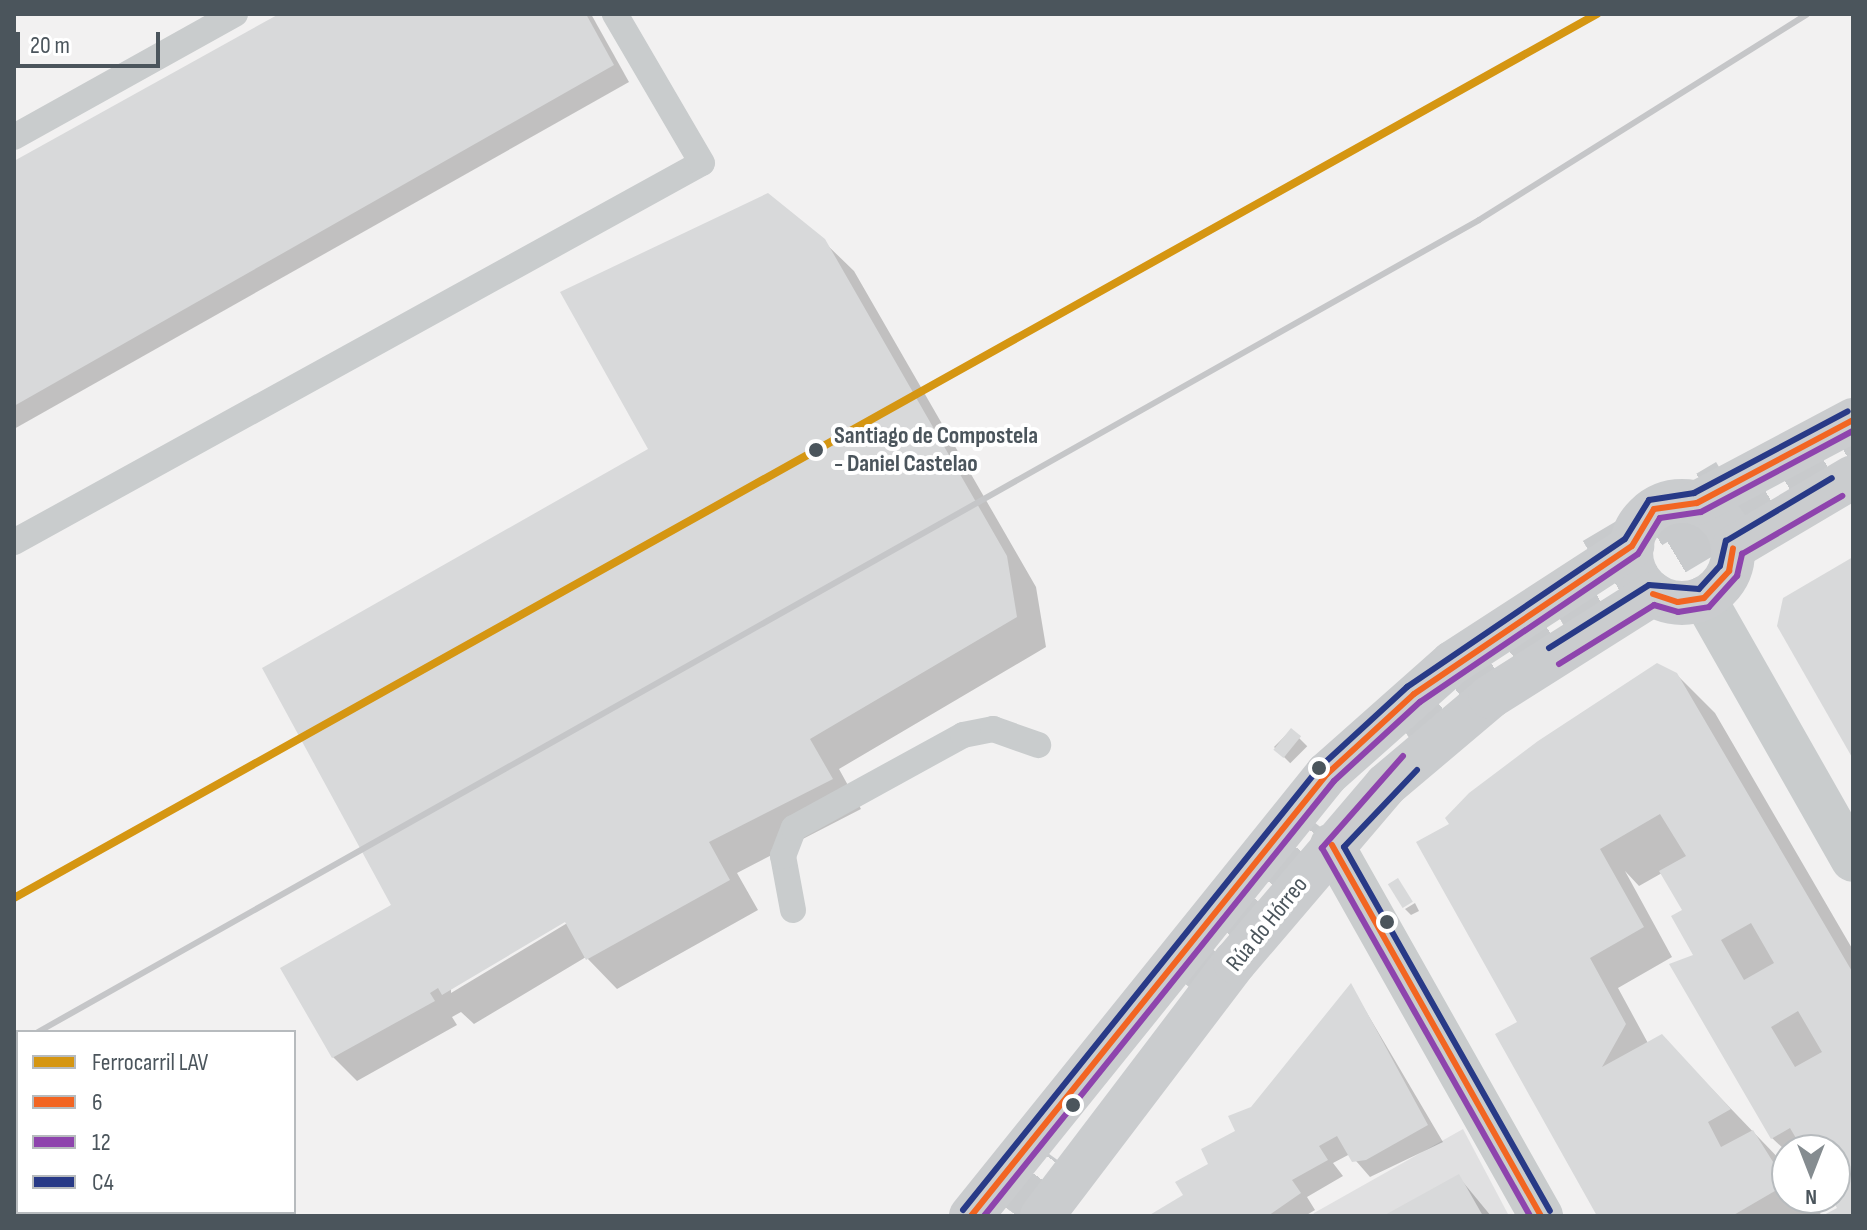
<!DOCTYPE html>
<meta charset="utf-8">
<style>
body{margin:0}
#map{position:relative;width:1867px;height:1230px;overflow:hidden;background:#f2f1f1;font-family:"Sofia Sans Condensed",sans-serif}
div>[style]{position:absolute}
.education>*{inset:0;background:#e0e0e1}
.shadow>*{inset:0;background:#0003;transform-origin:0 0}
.building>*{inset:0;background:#d8d9da;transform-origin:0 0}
.trunk-tunnel>*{height:44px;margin-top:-22px;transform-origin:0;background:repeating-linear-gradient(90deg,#c8cacc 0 44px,transparent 0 66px)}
.service>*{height:26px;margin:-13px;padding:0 13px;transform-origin:13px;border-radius:13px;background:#c9cccd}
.minor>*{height:44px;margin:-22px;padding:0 22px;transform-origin:22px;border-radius:22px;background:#c9cccd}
.secondary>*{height:44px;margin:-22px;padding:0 22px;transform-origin:22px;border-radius:22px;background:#caccce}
.secondary>.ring{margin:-22px;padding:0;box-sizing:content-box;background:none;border:44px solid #caccce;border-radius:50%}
.rail>*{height:6px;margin:-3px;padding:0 3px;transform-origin:3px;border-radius:3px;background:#c5c6c8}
.bus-1>*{height:6px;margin:-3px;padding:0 3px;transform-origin:3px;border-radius:3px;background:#f26522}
.bus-2>*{height:6px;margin:-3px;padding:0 3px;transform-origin:3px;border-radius:3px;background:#8e44ad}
.bus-3>*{height:6px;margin:-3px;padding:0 3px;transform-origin:3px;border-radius:3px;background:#283a87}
.rail-1>*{height:8px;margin:-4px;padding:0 4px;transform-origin:4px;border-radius:4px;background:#d59612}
.dots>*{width:22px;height:22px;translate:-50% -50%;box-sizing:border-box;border:4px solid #fff;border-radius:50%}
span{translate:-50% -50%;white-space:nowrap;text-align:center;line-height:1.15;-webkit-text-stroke:8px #fff;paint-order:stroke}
.stop-label{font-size:24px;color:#4b555c;font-weight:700}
.left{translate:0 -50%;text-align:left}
.street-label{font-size:24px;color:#4b555c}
.frame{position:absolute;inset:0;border:16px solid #4b555c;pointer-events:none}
.legend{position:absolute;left:16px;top:1030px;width:280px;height:184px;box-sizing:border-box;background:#fff;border:2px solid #b7bbbe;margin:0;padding:10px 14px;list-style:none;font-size:24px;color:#4b555c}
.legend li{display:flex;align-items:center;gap:16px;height:40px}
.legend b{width:40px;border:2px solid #b7bbbe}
.north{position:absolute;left:1771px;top:1134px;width:80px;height:80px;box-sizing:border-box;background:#fff;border:2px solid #b7bbbe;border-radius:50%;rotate:180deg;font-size:22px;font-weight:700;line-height:32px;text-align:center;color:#4b555c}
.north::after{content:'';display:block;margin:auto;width:28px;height:36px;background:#858c90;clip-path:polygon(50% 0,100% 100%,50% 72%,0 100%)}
.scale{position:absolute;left:16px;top:32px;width:144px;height:36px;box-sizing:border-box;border:4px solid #4b555c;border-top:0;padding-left:10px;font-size:24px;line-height:28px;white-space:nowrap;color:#4b555c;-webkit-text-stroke:6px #fff;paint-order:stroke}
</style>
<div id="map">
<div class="education">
<i style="clip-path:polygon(1463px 1129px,1509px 1216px,1312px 1216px,1314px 1213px)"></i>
</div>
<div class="shadow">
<i style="clip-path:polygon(283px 14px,591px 14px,629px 82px,14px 429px,14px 164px)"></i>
<i style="clip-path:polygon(evenodd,823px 241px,854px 271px,1036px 587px,1046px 647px,839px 769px,861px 809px,737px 873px,758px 910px,617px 989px,586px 957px,474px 1024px,461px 1012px,452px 1017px,457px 1025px,357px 1081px,333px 1057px,390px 907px,651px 449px,823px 241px,572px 915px,574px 919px,451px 993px,451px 988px,572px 915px)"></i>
<i style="clip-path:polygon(1676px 674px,1715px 713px,1853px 950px,1853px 1216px,1828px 1216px,1840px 1209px,1835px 1150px,1787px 1152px,1772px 1138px,1696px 956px,1685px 911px,1662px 873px,1639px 886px,1625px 871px,1672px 957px,1618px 988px,1649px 1045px,1662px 1037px,1787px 1167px,1787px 1198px,1810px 1198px,1822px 1216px,1601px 1216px,1520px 1023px,1452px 825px)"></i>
<i style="left:1291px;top:730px;width:23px;height:24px;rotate:45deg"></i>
<i style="clip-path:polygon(1415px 903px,1419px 911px,1411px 915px,1405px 909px)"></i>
<i style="clip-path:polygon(1351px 986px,1443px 1142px,1370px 1177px,1350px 1154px,1333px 1163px,1343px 1176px,1307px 1197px,1315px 1210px,1305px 1216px,1152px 1216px,1185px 1195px)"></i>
<i style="clip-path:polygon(1458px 1176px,1491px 1216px,1387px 1216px)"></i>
</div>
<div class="building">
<i style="clip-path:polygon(279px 14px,586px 14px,614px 65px,14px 406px,14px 161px)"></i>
<i style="clip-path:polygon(768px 193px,825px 239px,1007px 556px,1017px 617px,810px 739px,833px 779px,709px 842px,730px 880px,586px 960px,565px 922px,442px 995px,438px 988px,430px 993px,435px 1001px,332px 1058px,280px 968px,391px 905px,262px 668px,648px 449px,560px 292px)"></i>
<i style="clip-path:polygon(1853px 557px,1853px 759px,1777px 626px,1783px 598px)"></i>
<i style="clip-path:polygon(evenodd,1657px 663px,1677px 673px,1853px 973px,1853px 1216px,1822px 1216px,1837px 1208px,1831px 1198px,1835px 1150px,1803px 1150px,1790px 1128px,1771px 1139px,1669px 964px,1693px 955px,1671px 916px,1682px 910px,1659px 871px,1686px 856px,1660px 814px,1600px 849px,1644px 927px,1590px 958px,1626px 1024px,1602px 1067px,1662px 1034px,1731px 1109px,1708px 1122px,1721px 1147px,1753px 1130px,1787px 1184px,1732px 1216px,1597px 1216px,1495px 1034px,1517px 1022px,1416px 842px,1449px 824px,1445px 818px,1469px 793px,1538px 741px,1657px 663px,1751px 923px,1774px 963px,1744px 980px,1721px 940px,1751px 923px,1657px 663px,1798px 1011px,1822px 1052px,1795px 1067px,1771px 1027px,1798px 1011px)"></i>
<i style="left:1291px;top:728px;width:13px;height:28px;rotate:39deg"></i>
<i style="left:1398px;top:878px;width:28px;height:12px;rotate:58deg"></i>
<i style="clip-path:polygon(1351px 983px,1428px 1125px,1366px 1160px,1352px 1162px,1337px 1136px,1319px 1146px,1328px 1160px,1292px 1180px,1301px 1193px,1268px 1216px,1148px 1216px,1183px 1195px,1175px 1182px,1208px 1164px,1201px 1149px,1235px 1131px,1228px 1116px,1251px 1107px)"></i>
<i style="clip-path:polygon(1459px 1174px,1483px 1216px,1383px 1216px)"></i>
</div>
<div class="trunk-tunnel">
<i style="left:1594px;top:560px;width:155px;rotate:-30.7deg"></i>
<i style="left:1405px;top:732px;width:191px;rotate:-35.4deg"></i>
<i style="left:1561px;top:621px;width:340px;rotate:-30.8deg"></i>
<i style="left:1189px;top:987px;width:207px;rotate:-52.9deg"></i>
<i style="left:1017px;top:1216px;width:69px;rotate:-53.8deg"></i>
</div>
<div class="service">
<i style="left:14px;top:137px;width:253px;rotate:-29.1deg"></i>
<i style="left:14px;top:542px;width:785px;rotate:-28.85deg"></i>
<i style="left:702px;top:163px;width:173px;rotate:-120.3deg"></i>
<i style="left:793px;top:910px;width:55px;rotate:-100.5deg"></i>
<i style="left:783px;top:856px;width:30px;rotate:-69deg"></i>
<i style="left:794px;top:828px;width:193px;rotate:-28.8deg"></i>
<i style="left:963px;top:735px;width:31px;rotate:-11deg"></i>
<i style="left:993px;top:729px;width:48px;rotate:19.6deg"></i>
</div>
<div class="minor">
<i style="left:1704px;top:598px;width:301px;rotate:60.4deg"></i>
<i style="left:1332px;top:845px;width:426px;rotate:60.6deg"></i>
</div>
<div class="secondary">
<i class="ring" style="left:1631px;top:501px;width:58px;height:58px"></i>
<i style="left:1697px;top:503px;width:177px;rotate:-28deg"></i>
<i style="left:1733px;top:548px;width:139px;rotate:-30.6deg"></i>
<i style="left:971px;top:1216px;width:568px;rotate:-51.15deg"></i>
<i style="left:1327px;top:774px;width:167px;rotate:-41.6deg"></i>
<i style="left:1452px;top:663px;width:215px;rotate:-33deg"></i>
<i style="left:1042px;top:1216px;width:319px;rotate:-52.8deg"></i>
<i style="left:1235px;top:962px;width:233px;rotate:-49.5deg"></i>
<i style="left:1386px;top:785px;width:136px;rotate:-40.2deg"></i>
<i style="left:1490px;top:697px;width:193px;rotate:-32.3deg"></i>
</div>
<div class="rail">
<i style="left:38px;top:1032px;width:1654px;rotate:-29.4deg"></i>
<i style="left:1479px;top:220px;width:387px;rotate:-32.1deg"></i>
<i style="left:14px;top:1046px;width:4px;rotate:-27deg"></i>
</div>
<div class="bus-1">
<i style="left:1653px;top:594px;width:26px;rotate:18deg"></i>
<i style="left:1678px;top:602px;width:26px;rotate:-9deg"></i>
<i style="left:1704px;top:598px;width:37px;rotate:-47deg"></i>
<i style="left:1729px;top:571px;width:23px;rotate:-80deg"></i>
<i style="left:1332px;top:845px;width:426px;rotate:60.6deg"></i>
<i style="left:971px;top:1216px;width:568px;rotate:-51.15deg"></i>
<i style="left:1327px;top:774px;width:118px;rotate:-42.6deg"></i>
<i style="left:1414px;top:694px;width:263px;rotate:-34.2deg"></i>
<i style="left:1632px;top:546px;width:43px;rotate:-59.3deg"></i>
<i style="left:1654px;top:509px;width:43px;rotate:-7.9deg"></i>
<i style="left:1697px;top:503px;width:177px;rotate:-28deg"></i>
</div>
<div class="bus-2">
<i style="left:1559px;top:664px;width:112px;rotate:-31.8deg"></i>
<i style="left:1654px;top:605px;width:25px;rotate:16deg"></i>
<i style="left:1678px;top:612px;width:31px;rotate:-9deg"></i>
<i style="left:1709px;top:607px;width:42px;rotate:-47.9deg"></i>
<i style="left:1737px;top:576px;width:23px;rotate:-77deg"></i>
<i style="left:1742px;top:554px;width:116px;rotate:-30.1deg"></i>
<i style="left:1403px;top:756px;width:123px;rotate:131.4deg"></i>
<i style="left:1322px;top:848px;width:423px;rotate:60.5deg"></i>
<i style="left:984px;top:1216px;width:558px;rotate:-51.18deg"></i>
<i style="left:1334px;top:781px;width:117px;rotate:-42.6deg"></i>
<i style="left:1420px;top:702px;width:263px;rotate:-34.2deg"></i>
<i style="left:1638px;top:554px;width:42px;rotate:-58.6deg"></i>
<i style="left:1660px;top:518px;width:41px;rotate:-8.3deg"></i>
<i style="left:1701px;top:512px;width:172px;rotate:-28.1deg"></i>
</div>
<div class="bus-3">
<i style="left:1549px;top:648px;width:118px;rotate:-32.2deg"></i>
<i style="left:1649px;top:585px;width:50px;rotate:4.6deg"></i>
<i style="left:1699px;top:589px;width:31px;rotate:-48deg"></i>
<i style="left:1720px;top:566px;width:26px;rotate:-77deg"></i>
<i style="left:1726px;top:541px;width:123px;rotate:-30.7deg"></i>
<i style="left:1417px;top:770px;width:106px;rotate:133.5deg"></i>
<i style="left:1344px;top:847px;width:418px;rotate:60.5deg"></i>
<i style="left:963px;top:1210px;width:568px;rotate:-51.15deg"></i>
<i style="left:1319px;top:768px;width:120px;rotate:-42.6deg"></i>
<i style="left:1407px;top:687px;width:263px;rotate:-34.2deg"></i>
<i style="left:1625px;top:539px;width:46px;rotate:-58.4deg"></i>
<i style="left:1649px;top:500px;width:46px;rotate:-8.8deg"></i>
<i style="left:1694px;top:493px;width:174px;rotate:-28deg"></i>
</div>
<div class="rail-1">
<i style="left:14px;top:898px;width:1813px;rotate:-29.18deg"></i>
</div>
<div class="dots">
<i style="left:816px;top:450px;background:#4b555c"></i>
<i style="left:1319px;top:768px;background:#4b555c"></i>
<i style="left:1387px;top:922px;background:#4b555c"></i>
<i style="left:1073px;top:1105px;background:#4b555c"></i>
</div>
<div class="stop-label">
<span class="left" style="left:834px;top:450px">Santiago de Compostela<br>- Daniel Castelao</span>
</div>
<div class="street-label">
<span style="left:1267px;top:924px;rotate:-51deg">Rúa do Hórreo</span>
</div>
<div class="frame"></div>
<ul class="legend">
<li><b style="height:10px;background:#d59612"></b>Ferrocarril LAV</li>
<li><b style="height:10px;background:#f26522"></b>6</li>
<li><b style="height:10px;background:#8e44ad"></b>12</li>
<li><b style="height:10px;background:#283a87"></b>C4</li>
</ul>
<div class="north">N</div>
<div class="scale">20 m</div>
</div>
